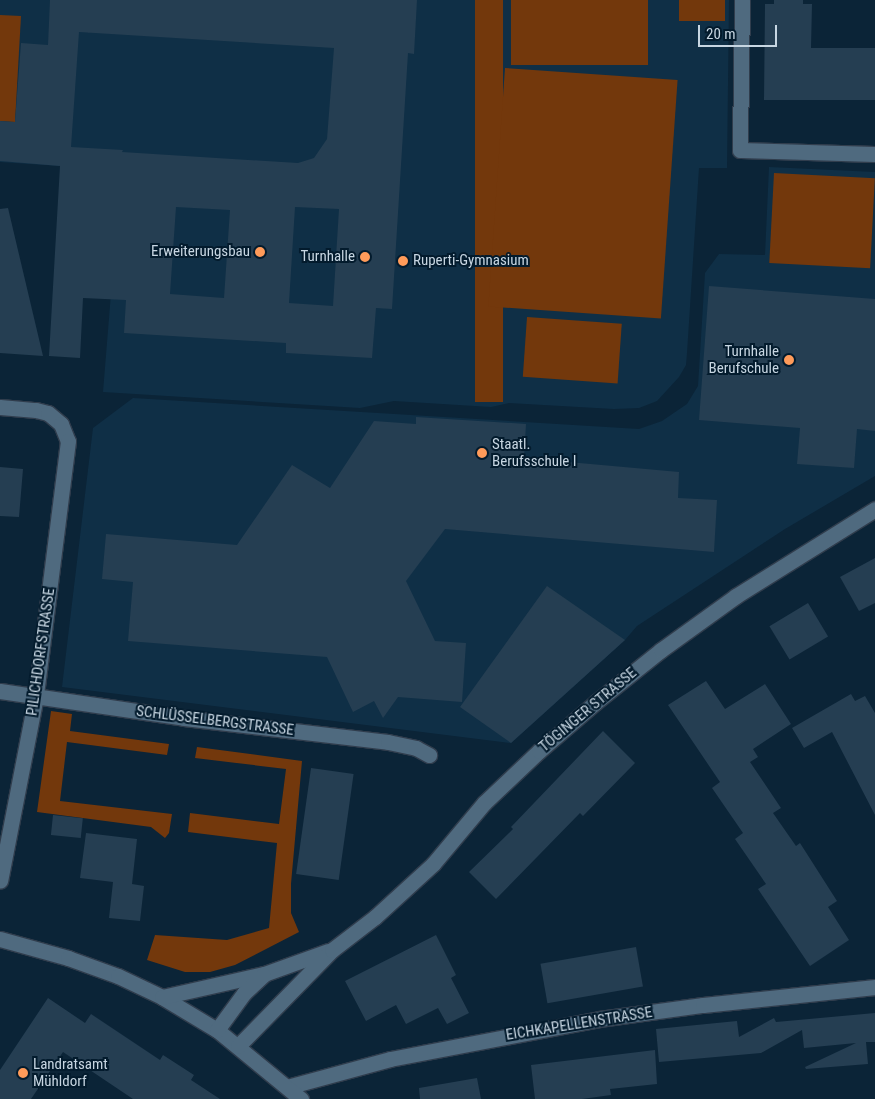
<!DOCTYPE html>
<meta charset="utf-8">
<style>
body{margin:0}
#map{position:relative;width:875px;height:1099px;overflow:hidden;background:#0b2437;font-family:"Roboto Condensed",sans-serif}
div>[style]{position:absolute}
.built>*{inset:0;background:#0f2f46}
.green>*{inset:0;background:#73380c;transform-origin:0 0}
.building>*{inset:0;background:#253e52;transform-origin:0 0}
.roads{filter:drop-shadow(1px 0 #303d4d) drop-shadow(-1px 0 #303d4d) drop-shadow(0 1px #303d4d) drop-shadow(0 -1px #303d4d)}
.street>*{height:15px;margin:-7.5px;padding:0 7.5px;transform-origin:7.5px;border-radius:7.5px;background:#4f6a7f}
.secondary>*{height:15px;margin:-7.5px;padding:0 7.5px;transform-origin:7.5px;border-radius:7.5px;background:#4f6a7f}
.dots>*{width:14px;height:14px;translate:-50% -50%;box-sizing:border-box;border:2px solid #031b2d;border-radius:50%}
span{translate:-50% -50%;white-space:nowrap;text-align:center;line-height:1.15;-webkit-text-stroke:4px #031b2d;paint-order:stroke}
.poi-label{font-size:15px;color:#c7d6e2}
.right{translate:-100% -50%;text-align:right}
.left{translate:0 -50%;text-align:left}
.street-label{font-size:15px;color:#c7d6e2}
.scale{position:absolute;left:698px;top:25px;width:79px;height:22px;box-sizing:border-box;border:2px solid #c7d6e2;border-top:0;padding-left:6px;font-size:15px;line-height:18px;white-space:nowrap;color:#c7d6e2;-webkit-text-stroke:4px #031b2d;paint-order:stroke}
</style>
<div id="map">
<div class="built">
<i style="clip-path:polygon(0 0,729px 0,727px 168px,699px 168px,687px 353px,686px 365px,679px 377px,657px 401px,639px 408px,614px 409px,509px 403px,491px 407px,394px 401px,360px 408px,103px 392px,121px 170px,0 162px)"></i>
<i style="clip-path:polygon(769px 167px,875px 172px,875px 476px,785px 529px,637px 626px,625px 640px,511px 743px,62px 687px,93px 428px,133px 398px,639px 429px,662px 421px,687px 404px,698px 386px,705px 273px,719px 254px,765px 255px)"></i>
</div>
<div class="green">
<i style="left:475px;top:0;width:28px;height:402px"></i>
<i style="left:511px;top:0;width:137px;height:65px"></i>
<i style="left:679px;top:0;width:46px;height:21px"></i>
<i style="clip-path:polygon(0 15px,21px 16px,15px 122px,0 121px)"></i>
<i style="left:505px;top:68px;width:173px;height:239px;rotate:4deg"></i>
<i style="left:774px;top:173px;width:101px;height:90px;rotate:3deg"></i>
<i style="left:527px;top:317px;width:95px;height:60px;rotate:4deg"></i>
<i style="clip-path:polygon(51px 711px,72px 714px,70px 731px,169px 744px,167px 755px,67px 742px,60px 801px,172px 814px,169px 833px,165px 838px,151px 827px,37px 812px)"></i>
<i style="clip-path:polygon(197px 747px,302px 761px,291px 884px,291px 913px,299px 932px,235px 965px,210px 972px,185px 972px,147px 960px,155px 935px,227px 940px,269px 928px,277px 843px,188px 832px,190px 813px,279px 824px,286px 769px,195px 758px)"></i>
</div>
<div class="building">
<i style="clip-path:polygon(evenodd,50px 0,417px 0,414px 54px,408px 53px,392px 309px,376px 308px,372px 358px,286px 353px,286px 343px,124px 333px,126px 300px,83px 298px,80px 358px,49px 356px,60px 166px,0 161px,0 121px,15px 122px,21px 43px,48px 45px,50px 0,79px 32px,334px 48px,327px 139px,314px 158px,298px 163px,122px 152px,123px 150px,71px 147px,79px 32px,50px 0,176px 207px,230px 210px,224px 298px,170px 294px,176px 207px,50px 0,295px 207px,339px 209px,333px 306px,289px 303px,295px 207px)"></i>
<i style="clip-path:polygon(774px 0,803px 0,803px 4px,812px 4px,811px 48px,875px 48px,875px 100px,764px 100px,765px 4px,774px 4px)"></i>
<i style="clip-path:polygon(8px 208px,43px 356px,0 353px,0 209px)"></i>
<i style="clip-path:polygon(709px 286px,875px 299px,875px 431px,857px 429px,854px 468px,797px 464px,800px 428px,699px 420px)"></i>
<i style="clip-path:polygon(416px 417px,526px 424px,524px 458px,679px 472px,678px 498px,717px 500px,714px 552px,445px 529px,406px 581px,435px 641px,466px 643px,462px 702px,398px 697px,383px 718px,374px 701px,353px 712px,327px 657px,128px 641px,133px 582px,102px 579px,106px 534px,237px 545px,292px 465px,330px 488px,374px 421px,416px 424px)"></i>
<i style="clip-path:polygon(0 467px,23px 469px,19px 517px,0 516px)"></i>
<i style="clip-path:polygon(875px 558px,875px 603px,859px 611px,840px 577px)"></i>
<i style="clip-path:polygon(547px 586px,625px 640px,511px 743px,460px 707px)"></i>
<i style="left:808px;top:603px;width:39px;height:45px;rotate:59deg"></i>
<i style="clip-path:polygon(706px 681px,725px 709px,765px 684px,791px 724px,753px 749px,758px 757px,750px 762px,781px 808px,773px 813px,796px 846px,800px 843px,837px 901px,828px 907px,849px 940px,810px 966px,758px 889px,766px 884px,735px 839px,743px 833px,712px 788px,720px 782px,668px 705px)"></i>
<i style="clip-path:polygon(851px 694px,855px 701px,865px 696px,875px 713px,875px 815px,832px 732px,804px 748px,792px 728px)"></i>
<i style="clip-path:polygon(603px 731px,635px 763px,583px 816px,580px 813px,496px 899px,469px 872px,513px 829px,511px 827px)"></i>
<i style="left:311px;top:768px;width:43px;height:107px;rotate:8deg"></i>
<i style="left:53px;top:815px;width:30px;height:20px;rotate:6deg"></i>
<i style="clip-path:polygon(86px 833px,137px 839px,132px 884px,144px 886px,140px 921px,109px 918px,113px 882px,80px 878px)"></i>
<i style="clip-path:polygon(436px 935px,456px 975px,451px 978px,469px 1013px,447px 1024px,438px 1008px,406px 1024px,396px 1005px,366px 1021px,345px 981px)"></i>
<i style="left:636px;top:947px;width:40px;height:97px;rotate:80deg"></i>
<i style="clip-path:polygon(48px 998px,85px 1023px,91px 1014px,160px 1060px,163px 1055px,194px 1075px,191px 1080px,220px 1099px,133px 1099px,63px 1052px,31px 1099px,0 1099px,0 1070px)"></i>
<i style="clip-path:polygon(875px 1013px,875px 1042px,866px 1042px,868px 1064px,806px 1069px,805px 1067px,856px 1043px,804px 1048px,802px 1030px,761px 1053px,659px 1062px,656px 1029px,737px 1021px,739px 1037px,774px 1018px,776px 1022px)"></i>
<i style="clip-path:polygon(655px 1050px,657px 1084px,610px 1089px,611px 1095px,582px 1099px,535px 1099px,531px 1065px)"></i>
<i style="clip-path:polygon(477px 1078px,481px 1099px,420px 1099px,419px 1088px)"></i>
</div>
<div class="roads">
<div class="street">
<i style="left:742px;top:0;width:150px;rotate:90.8deg"></i>
<i style="left:740px;top:150px;width:135px;rotate:1.7deg"></i>
<i style="left:0;top:407px;width:36px;rotate:5deg"></i>
<i style="left:36px;top:410px;width:12px;rotate:14deg"></i>
<i style="left:48px;top:413px;width:17px;rotate:40deg"></i>
<i style="left:61px;top:424px;width:18px;rotate:68deg"></i>
<i style="left:68px;top:441px;width:257px;rotate:97.2deg"></i>
<i style="left:36px;top:696px;width:188px;rotate:101deg"></i>
<i style="left:0;top:691px;width:186px;rotate:8.3deg"></i>
<i style="left:184px;top:718px;width:205px;rotate:6.7deg"></i>
<i style="left:388px;top:742px;width:29px;rotate:12deg"></i>
<i style="left:416px;top:748px;width:15px;rotate:28deg"></i>
<i style="left:287px;top:1087px;width:107px;rotate:-15.2deg"></i>
<i style="left:390px;top:1059px;width:213px;rotate:-10.8deg"></i>
<i style="left:599px;top:1019px;width:105px;rotate:-7.7deg"></i>
<i style="left:703px;top:1005px;width:173px;rotate:-6deg"></i>
</div>
<div class="secondary">
<i style="left:0;top:939px;width:71px;rotate:15.6deg"></i>
<i style="left:68px;top:958px;width:53px;rotate:19.8deg"></i>
<i style="left:118px;top:976px;width:49px;rotate:25.5deg"></i>
<i style="left:162px;top:997px;width:64px;rotate:31deg"></i>
<i style="left:217px;top:1030px;width:109px;rotate:39.4deg"></i>
<i style="left:162px;top:997px;width:105px;rotate:-12.7deg"></i>
<i style="left:264px;top:974px;width:68px;rotate:-19.8deg"></i>
<i style="left:217px;top:1030px;width:46px;rotate:-53.9deg"></i>
<i style="left:244px;top:993px;width:26px;rotate:-43deg"></i>
<i style="left:238px;top:1046px;width:134px;rotate:-45.6deg"></i>
<i style="left:332px;top:950px;width:54px;rotate:-37.5deg"></i>
<i style="left:375px;top:917px;width:79px;rotate:-42.4deg"></i>
<i style="left:433px;top:864px;width:80px;rotate:-50.1deg"></i>
<i style="left:484px;top:803px;width:76px;rotate:-43.4deg"></i>
<i style="left:539px;top:751px;width:75px;rotate:-40.7deg"></i>
<i style="left:596px;top:702px;width:83px;rotate:-38.7deg"></i>
<i style="left:661px;top:650px;width:92px;rotate:-35.8deg"></i>
<i style="left:736px;top:596px;width:164px;rotate:-32deg"></i>
</div>
</div>
<div class="dots">
<i style="left:260px;top:252px;background:#ff9b5a"></i>
<i style="left:365px;top:257px;background:#ff9b5a"></i>
<i style="left:403px;top:261px;background:#ff9b5a"></i>
<i style="left:789px;top:360px;background:#ff9b5a"></i>
<i style="left:482px;top:453px;background:#ff9b5a"></i>
<i style="left:23px;top:1073px;background:#ff9b5a"></i>
</div>
<div class="poi-label">
<span class="right" style="left:250px;top:252px">Erweiterungsbau</span>
<span class="right" style="left:355px;top:257px">Turnhalle</span>
<span class="left" style="left:413px;top:261px">Ruperti-Gymnasium</span>
<span class="right" style="left:779px;top:360px">Turnhalle<br>Berufschule</span>
<span class="left" style="left:492px;top:453px">Staatl.<br>Berufsschule I</span>
<span class="left" style="left:33px;top:1073px">Landratsamt<br>Mühldorf</span>
</div>
<div class="street-label">
<span style="left:41px;top:652px;rotate:-82deg">PILICHDORFSTRASSE</span>
<span style="left:588px;top:710px;rotate:-40deg">TÖGINGER STRASSE</span>
<span style="left:215px;top:721px;rotate:7deg">SCHLÜSSELBERGSTRASSE</span>
<span style="left:579px;top:1024px;rotate:-9deg">EICHKAPELLENSTRASSE</span>
</div>
<div class="scale">20 m</div>
</div>
